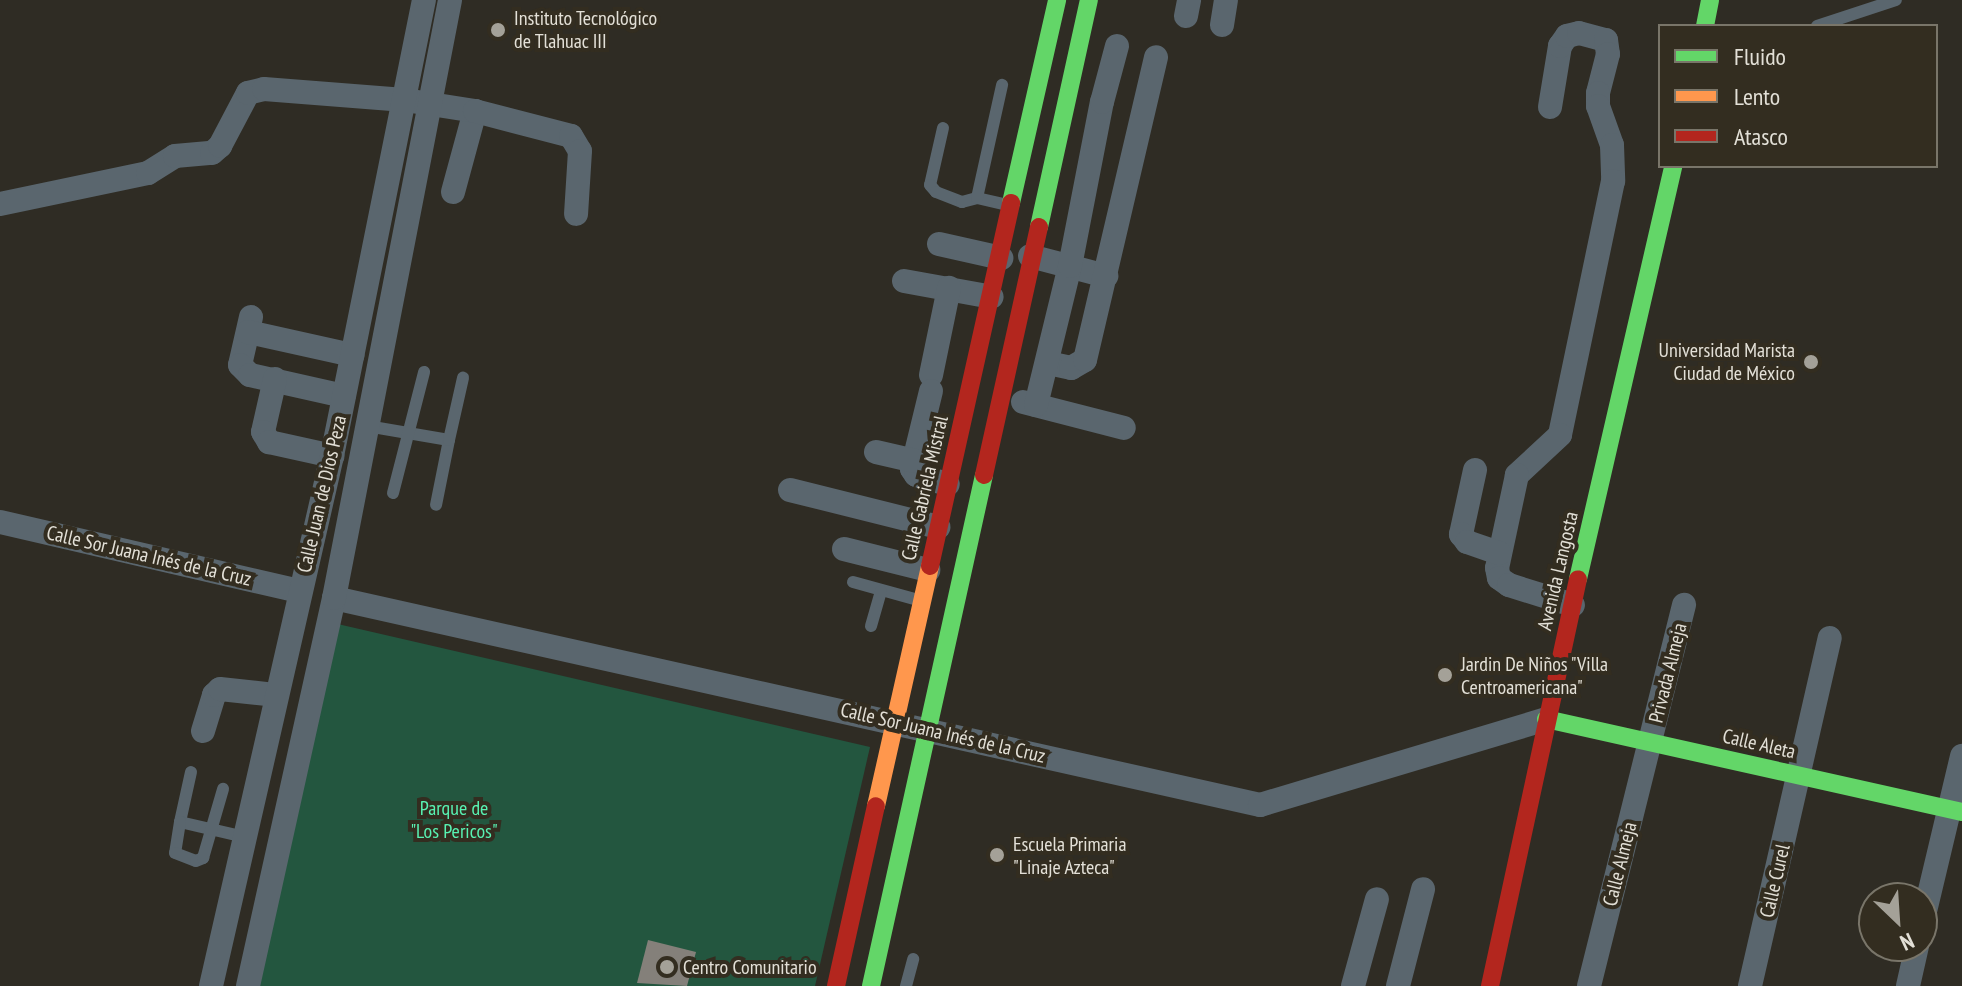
<!DOCTYPE html>
<meta charset="utf-8">
<style>
body{margin:0}
#map{position:relative;width:1962px;height:986px;overflow:hidden;background:#2f2c24;font-family:"PT Sans Narrow",sans-serif}
div>[style]{position:absolute}
.green>*{inset:0;background:#23563f}
.building>*{inset:0;background:#84807a}
.lane>*{height:12px;margin:-6px;padding:0 6px;transform-origin:6px;border-radius:6px;background:#5a666e}
.street>*{height:24px;margin:-12px;padding:0 12px;transform-origin:12px;border-radius:12px;background:#5a666e}
.fast>*{height:18px;margin:-9px;padding:0 9px;transform-origin:9px;border-radius:9px;background:#63d668}
.slow>*{height:18px;margin:-9px;padding:0 9px;transform-origin:9px;border-radius:9px;background:#ff974d}
.jam>*{height:18px;margin:-9px;padding:0 9px;transform-origin:9px;border-radius:9px;background:#b3261e}
.dots>*{width:22px;height:22px;translate:-50% -50%;box-sizing:border-box;border:4px solid #332d20;border-radius:50%}
span{translate:-50% -50%;white-space:nowrap;text-align:center;line-height:1.15;-webkit-text-stroke:8px #332d20;paint-order:stroke}
.poi-label{font-size:20px;color:#e3e0d7}
.left{translate:0 -50%;text-align:left}
.right{translate:-100% -50%;text-align:right}
.street-label{font-size:20px;color:#e3e0d7}
.park-label{font-size:20px;color:#58f2b2}
.legend{position:absolute;left:1658px;top:24px;width:280px;height:144px;box-sizing:border-box;background:#332d20;border:2px solid #797569;margin:0;padding:10px 14px;list-style:none;font-size:24px;color:#e3e0d7}
.legend li{display:flex;align-items:center;gap:16px;height:40px}
.legend b{width:40px;border:2px solid #797569}
.north{position:absolute;left:1858px;top:882px;width:80px;height:80px;box-sizing:border-box;background:#332d20;border:2px solid #797569;border-radius:50%;rotate:155deg;font-size:22px;font-weight:700;line-height:32px;text-align:center;color:#e3e0d7}
.north::after{content:'';display:block;margin:auto;width:28px;height:36px;background:#a4a198;clip-path:polygon(50% 0,100% 100%,50% 72%,0 100%)}
</style>
<div id="map">
<div class="green">
<i style="clip-path:polygon(329px 622px,870px 747px,815px 986px,248px 986px)"></i>
</div>
<div class="building">
<i style="clip-path:polygon(648px 940px,696px 952px,687px 986px,637px 983px)"></i>
</div>
<div class="lane">
<i style="left:1817px;top:26px;width:83px;rotate:-18.2deg"></i>
<i style="left:943px;top:128px;width:58px;rotate:102.8deg"></i>
<i style="left:930px;top:185px;width:9px;rotate:49deg"></i>
<i style="left:936px;top:192px;width:28px;rotate:21deg"></i>
<i style="left:962px;top:202px;width:16px;rotate:-15deg"></i>
<i style="left:977px;top:198px;width:32px;rotate:13deg"></i>
<i style="left:977px;top:198px;width:116px;rotate:-77.5deg"></i>
<i style="left:367px;top:426px;width:83px;rotate:9.7deg"></i>
<i style="left:449px;top:440px;width:66px;rotate:101.3deg"></i>
<i style="left:449px;top:440px;width:64px;rotate:-77.3deg"></i>
<i style="left:393px;top:493px;width:125px;rotate:-75.6deg"></i>
<i style="left:853px;top:582px;width:67px;rotate:15.5deg"></i>
<i style="left:871px;top:626px;width:36px;rotate:-74deg"></i>
<i style="left:191px;top:772px;width:51px;rotate:102.4deg"></i>
<i style="left:180px;top:822px;width:67px;rotate:13deg"></i>
<i style="left:180px;top:822px;width:31px;rotate:99deg"></i>
<i style="left:175px;top:853px;width:22px;rotate:21deg"></i>
<i style="left:196px;top:861px;width:8px;rotate:-23deg"></i>
<i style="left:203px;top:858px;width:72px;rotate:-73.8deg"></i>
<i style="left:906px;top:986px;width:28px;rotate:-75deg"></i>
</div>
<div class="street">
<i style="left:1186px;top:16px;width:16px;rotate:-79deg"></i>
<i style="left:1222px;top:25px;width:25px;rotate:-81deg"></i>
<i style="left:1550px;top:107px;width:62px;rotate:-80.7deg"></i>
<i style="left:1560px;top:46px;width:12px;rotate:-55deg"></i>
<i style="left:1567px;top:36px;width:12px;rotate:-14deg"></i>
<i style="left:1579px;top:33px;width:28px;rotate:15deg"></i>
<i style="left:1606px;top:40px;width:14px;rotate:82deg"></i>
<i style="left:1608px;top:54px;width:40px;rotate:104.4deg"></i>
<i style="left:1598px;top:93px;width:13px;rotate:90deg"></i>
<i style="left:1598px;top:106px;width:41px;rotate:70.3deg"></i>
<i style="left:1612px;top:145px;width:36px;rotate:88deg"></i>
<i style="left:1613px;top:181px;width:259px;rotate:101.8deg"></i>
<i style="left:1560px;top:435px;width:59px;rotate:137.1deg"></i>
<i style="left:1517px;top:475px;width:95px;rotate:102.1deg"></i>
<i style="left:1497px;top:568px;width:10px;rotate:79deg"></i>
<i style="left:1499px;top:578px;width:12px;rotate:35deg"></i>
<i style="left:1509px;top:585px;width:67px;rotate:17.4deg"></i>
<i style="left:453px;top:192px;width:84px;rotate:-74.8deg"></i>
<i style="left:0;top:204px;width:151px;rotate:-11.8deg"></i>
<i style="left:148px;top:173px;width:32px;rotate:-32deg"></i>
<i style="left:175px;top:156px;width:37px;rotate:-5deg"></i>
<i style="left:212px;top:153px;width:11px;rotate:-41deg"></i>
<i style="left:220px;top:146px;width:60px;rotate:-62.2deg"></i>
<i style="left:248px;top:93px;width:16px;rotate:-14deg"></i>
<i style="left:264px;top:89px;width:141px;rotate:4.5deg"></i>
<i style="left:405px;top:100px;width:71px;rotate:8.9deg"></i>
<i style="left:475px;top:111px;width:99px;rotate:14.6deg"></i>
<i style="left:571px;top:136px;width:17px;rotate:59deg"></i>
<i style="left:580px;top:151px;width:63px;rotate:93.6deg"></i>
<i style="left:939px;top:244px;width:64px;rotate:12.7deg"></i>
<i style="left:1030px;top:256px;width:79px;rotate:14.7deg"></i>
<i style="left:904px;top:281px;width:89px;rotate:10.3deg"></i>
<i style="left:251px;top:317px;width:49px;rotate:102.9deg"></i>
<i style="left:240px;top:365px;width:14px;rotate:45deg"></i>
<i style="left:250px;top:375px;width:96px;rotate:12.6deg"></i>
<i style="left:248px;top:332px;width:107px;rotate:12.5deg"></i>
<i style="left:1048px;top:363px;width:24px;rotate:12deg"></i>
<i style="left:1071px;top:368px;width:16px;rotate:-30deg"></i>
<i style="left:1085px;top:360px;width:311px;rotate:-76.8deg"></i>
<i style="left:931px;top:375px;width:89px;rotate:-78.3deg"></i>
<i style="left:275px;top:379px;width:54px;rotate:102.8deg"></i>
<i style="left:263px;top:432px;width:12px;rotate:59deg"></i>
<i style="left:269px;top:442px;width:65px;rotate:12.5deg"></i>
<i style="left:931px;top:391px;width:80px;rotate:103.7deg"></i>
<i style="left:912px;top:469px;width:7px;rotate:56deg"></i>
<i style="left:916px;top:475px;width:33px;rotate:16deg"></i>
<i style="left:1023px;top:402px;width:104px;rotate:14.4deg"></i>
<i style="left:1036px;top:405px;width:143px;rotate:-76.3deg"></i>
<i style="left:1070px;top:266px;width:167px;rotate:-79deg"></i>
<i style="left:1102px;top:102px;width:58px;rotate:-75deg"></i>
<i style="left:876px;top:452px;width:39px;rotate:13deg"></i>
<i style="left:1475px;top:470px;width:66px;rotate:102.3deg"></i>
<i style="left:1461px;top:534px;width:10px;rotate:53deg"></i>
<i style="left:1467px;top:542px;width:34px;rotate:19deg"></i>
<i style="left:790px;top:490px;width:153px;rotate:14deg"></i>
<i style="left:0;top:522px;width:307px;rotate:13deg"></i>
<i style="left:844px;top:549px;width:87px;rotate:14deg"></i>
<i style="left:334px;top:598px;width:949px;rotate:12.6deg"></i>
<i style="left:1260px;top:805px;width:299px;rotate:-16.7deg"></i>
<i style="left:203px;top:731px;width:38px;rotate:-73deg"></i>
<i style="left:214px;top:695px;width:8px;rotate:-45deg"></i>
<i style="left:220px;top:689px;width:55px;rotate:6.2deg"></i>
<i style="left:1922px;top:924px;width:173px;rotate:-76.6deg"></i>
<i style="left:211px;top:986px;width:544px;rotate:-77.14deg"></i>
<i style="left:332px;top:456px;width:465px;rotate:-78.6deg"></i>
<i style="left:248px;top:986px;width:397px;rotate:-77.5deg"></i>
<i style="left:334px;top:598px;width:609px;rotate:-79.02deg"></i>
<i style="left:1353px;top:986px;width:90px;rotate:-74.6deg"></i>
<i style="left:1398px;top:986px;width:100px;rotate:-75.5deg"></i>
<i style="left:1589px;top:986px;width:393px;rotate:-76deg"></i>
<i style="left:1750px;top:986px;width:357px;rotate:-77.1deg"></i>
<i style="left:1908px;top:986px;width:41px;rotate:-77.3deg"></i>
</div>
<div class="fast">
<i style="left:1705px;top:26px;width:26px;rotate:-79deg"></i>
<i style="left:1011px;top:203px;width:208px;rotate:-77.2deg"></i>
<i style="left:1039px;top:227px;width:232px;rotate:-77.6deg"></i>
<i style="left:1578px;top:579px;width:424px;rotate:-77deg"></i>
<i style="left:1546px;top:719px;width:426px;rotate:12.6deg"></i>
<i style="left:871px;top:986px;width:523px;rotate:-77.53deg"></i>
</div>
<div class="slow">
<i style="left:876px;top:806px;width:246px;rotate:-77.3deg"></i>
</div>
<div class="jam">
<i style="left:984px;top:475px;width:254px;rotate:-77.5deg"></i>
<i style="left:930px;top:566px;width:372px;rotate:-77.4deg"></i>
<i style="left:836px;top:986px;width:184px;rotate:-77.5deg"></i>
<i style="left:1490px;top:986px;width:416px;rotate:-77.8deg"></i>
</div>
<div class="dots">
<i style="left:498px;top:30px;background:#a4a198"></i>
<i style="left:1811px;top:362px;background:#a4a198"></i>
<i style="left:1445px;top:675px;background:#a4a198"></i>
<i style="left:997px;top:855px;background:#a4a198"></i>
<i style="left:667px;top:967px;background:#a4a198"></i>
</div>
<div class="poi-label">
<span class="left" style="left:514px;top:30px">Instituto Tecnológico<br>de Tlahuac III</span>
<span class="right" style="left:1795px;top:362px">Universidad Marista<br>Ciudad de México</span>
<span class="left" style="left:1461px;top:676px">Jardin De Niños "Villa<br>Centroamericana"</span>
<span class="left" style="left:1013px;top:856px">Escuela Primaria<br>"Linaje Azteca"</span>
<span class="left" style="left:683px;top:967px">Centro Comunitario</span>
</div>
<div class="street-label">
<span style="left:925px;top:488px;rotate:-77deg">Calle Gabriela Mistral</span>
<span style="left:322px;top:494px;rotate:-77deg">Calle Juan de Dios Peza</span>
<span style="left:149px;top:556px;rotate:13deg">Calle Sor Juana Inés de la Cruz</span>
<span style="left:1558px;top:571px;rotate:-77deg">Avenida Langosta</span>
<span style="left:1668px;top:673px;rotate:-76deg">Privada Almeja</span>
<span style="left:943px;top:733px;rotate:13deg">Calle Sor Juana Inés de la Cruz</span>
<span style="left:1759px;top:744px;rotate:13deg">Calle Aleta</span>
<span style="left:1620px;top:864px;rotate:-76deg">Calle Almeja</span>
<span style="left:1775px;top:881px;rotate:-77deg">Calle Curel</span>
</div>
<div class="park-label">
<span style="left:454px;top:820px">Parque de<br>"Los Pericos"</span>
</div>
<ul class="legend">
<li><b style="height:10px;background:#63d668"></b>Fluido</li>
<li><b style="height:10px;background:#ff974d"></b>Lento</li>
<li><b style="height:10px;background:#b3261e"></b>Atasco</li>
</ul>
<div class="north">N</div>
</div>
